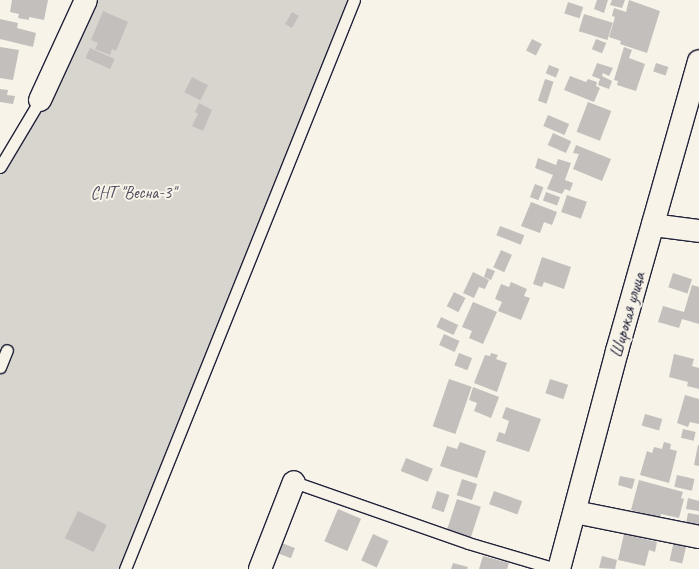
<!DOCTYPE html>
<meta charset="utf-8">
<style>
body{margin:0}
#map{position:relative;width:699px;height:569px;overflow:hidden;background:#f7f3e8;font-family:Caveat,sans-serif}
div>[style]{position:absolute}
.green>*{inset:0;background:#d8d5cf}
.building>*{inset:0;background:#c2bfbd;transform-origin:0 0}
.roads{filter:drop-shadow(1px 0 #22223b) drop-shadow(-1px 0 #22223b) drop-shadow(0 1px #22223b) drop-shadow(0 -1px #22223b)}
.service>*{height:11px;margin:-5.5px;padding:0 5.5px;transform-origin:5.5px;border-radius:5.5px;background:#f7f3e8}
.minor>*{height:22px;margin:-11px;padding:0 11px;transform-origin:11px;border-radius:11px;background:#f7f3e8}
.tertiary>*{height:22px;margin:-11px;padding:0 11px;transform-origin:11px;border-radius:11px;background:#f7f3e8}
span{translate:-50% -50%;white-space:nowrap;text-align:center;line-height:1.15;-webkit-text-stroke:4px #f7f3e8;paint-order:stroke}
.park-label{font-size:17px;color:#504f60}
.street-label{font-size:17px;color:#22223b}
</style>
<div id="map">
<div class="green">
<i style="clip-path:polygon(88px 0,354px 0,125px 569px,0 569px,0 157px,35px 97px)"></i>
</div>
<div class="building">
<i style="clip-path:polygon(12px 0,48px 0,44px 20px,29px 17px,29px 20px,18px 18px,19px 14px,10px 12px)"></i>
<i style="clip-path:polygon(597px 0,608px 0,604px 13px,594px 9px)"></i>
<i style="clip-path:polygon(612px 0,625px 0,622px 8px,610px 5px)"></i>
<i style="clip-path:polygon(629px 0,660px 11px,647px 53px,620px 44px,621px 41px,609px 37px,615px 17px,612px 16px,614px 8px,626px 12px)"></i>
<i style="left:568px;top:2px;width:16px;height:12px;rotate:18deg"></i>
<i style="clip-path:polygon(103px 11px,128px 22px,116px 51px,112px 49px,110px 55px,95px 49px,98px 43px,91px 40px)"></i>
<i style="left:292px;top:12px;width:8px;height:14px;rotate:30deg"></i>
<i style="left:584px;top:14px;width:30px;height:18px;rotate:17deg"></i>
<i style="clip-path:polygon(0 19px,18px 23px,17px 28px,36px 33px,33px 47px,0 39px)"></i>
<i style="left:532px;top:39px;width:11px;height:13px;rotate:27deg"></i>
<i style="left:596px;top:39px;width:11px;height:11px;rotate:22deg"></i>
<i style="clip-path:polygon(0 47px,19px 50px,13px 80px,0 78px)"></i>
<i style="clip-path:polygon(624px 47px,632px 50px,629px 58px,645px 64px,636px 91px,617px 85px,618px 81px,614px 80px)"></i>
<i style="left:90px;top:48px;width:27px;height:11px;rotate:24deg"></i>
<i style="clip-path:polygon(597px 63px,613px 68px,609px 76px,603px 73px,602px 76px,612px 81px,609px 89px,598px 85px,600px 79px,592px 76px)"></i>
<i style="left:656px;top:63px;width:13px;height:9px;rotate:18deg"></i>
<i style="left:549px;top:65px;width:11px;height:9px;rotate:22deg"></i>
<i style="clip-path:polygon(570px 76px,586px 82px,588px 79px,597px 82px,596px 86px,600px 88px,594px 102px,564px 90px)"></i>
<i style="left:192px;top:77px;width:18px;height:17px;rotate:27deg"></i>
<i style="left:545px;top:79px;width:9px;height:23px;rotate:18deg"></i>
<i style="clip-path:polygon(0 89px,8px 90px,7px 95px,15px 96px,13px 104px,0 102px)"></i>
<i style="left:588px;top:102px;width:25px;height:32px;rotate:21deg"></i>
<i style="clip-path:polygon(199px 103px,212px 110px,203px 131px,192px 126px,198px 114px,195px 112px)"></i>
<i style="left:548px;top:115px;width:23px;height:12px;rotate:23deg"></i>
<i style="left:553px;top:133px;width:20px;height:13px;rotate:24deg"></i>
<i style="clip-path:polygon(576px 145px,611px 159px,602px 181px,573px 169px,579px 154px,573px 153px)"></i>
<i style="clip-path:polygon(538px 158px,556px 165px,558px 159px,571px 163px,565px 180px,573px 183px,570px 191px,565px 189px,562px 194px,547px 189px,553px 175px,535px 168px)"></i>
<i style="left:535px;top:184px;width:9px;height:14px;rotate:21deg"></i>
<i style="left:546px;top:192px;width:15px;height:9px;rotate:20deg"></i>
<i style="left:567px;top:195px;width:21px;height:18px;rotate:19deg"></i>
<i style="clip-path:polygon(531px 202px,557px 212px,552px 225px,544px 222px,540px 233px,521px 226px)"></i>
<i style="left:500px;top:226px;width:26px;height:10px;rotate:21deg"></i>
<i style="left:501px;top:250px;width:12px;height:19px;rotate:24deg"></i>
<i style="clip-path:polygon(542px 257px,571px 267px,564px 289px,544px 282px,542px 287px,533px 284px)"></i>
<i style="clip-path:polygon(487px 268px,495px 271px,491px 280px,484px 277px)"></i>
<i style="clip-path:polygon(473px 272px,489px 280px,485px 289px,479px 287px,474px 298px,463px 293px)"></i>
<i style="left:673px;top:273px;width:20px;height:15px;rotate:18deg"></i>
<i style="clip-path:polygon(511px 282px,527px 289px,524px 296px,530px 298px,521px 320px,498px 311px,502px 302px,495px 299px,501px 284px,509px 287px)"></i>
<i style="clip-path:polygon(692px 285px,699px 287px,699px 324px,682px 319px,679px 328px,658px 322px,663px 306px,684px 312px)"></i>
<i style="left:454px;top:292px;width:13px;height:16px;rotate:27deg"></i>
<i style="clip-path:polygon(473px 302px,497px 312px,483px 344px,469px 338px,472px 331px,462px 327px)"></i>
<i style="left:441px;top:317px;width:19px;height:11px;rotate:25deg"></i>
<i style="left:444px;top:334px;width:17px;height:12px;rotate:24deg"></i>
<i style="left:459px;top:353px;width:14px;height:13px;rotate:21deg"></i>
<i style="clip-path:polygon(491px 353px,498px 355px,496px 359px,507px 363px,497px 392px,474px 383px,485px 355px,490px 356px)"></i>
<i style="clip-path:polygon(674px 354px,694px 359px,692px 366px,699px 368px,699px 389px,687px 386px,688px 382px,669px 377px)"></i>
<i style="left:449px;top:379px;width:24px;height:50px;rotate:19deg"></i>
<i style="left:550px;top:379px;width:19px;height:15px;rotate:18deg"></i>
<i style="clip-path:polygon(473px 387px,499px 397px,491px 418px,474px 411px,477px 403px,469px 400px)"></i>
<i style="clip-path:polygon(685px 395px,699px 399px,699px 424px,690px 422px,688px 427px,677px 423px)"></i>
<i style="clip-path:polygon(506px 407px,541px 419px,529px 452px,496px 441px,499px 432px,505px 434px,509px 421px,502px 418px)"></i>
<i style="left:645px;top:414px;width:18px;height:12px;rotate:16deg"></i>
<i style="left:683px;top:429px;width:13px;height:9px;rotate:13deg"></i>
<i style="clip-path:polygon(460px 442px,486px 451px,477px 478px,440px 466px,447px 446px,457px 449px)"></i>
<i style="clip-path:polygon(664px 442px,671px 444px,670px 449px,677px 451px,669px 483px,640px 475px,647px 451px,652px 453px,654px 447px,662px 449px)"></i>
<i style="clip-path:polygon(698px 445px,699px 445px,699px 466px,694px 465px)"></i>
<i style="left:406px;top:458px;width:29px;height:14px;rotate:22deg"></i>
<i style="left:677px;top:475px;width:18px;height:12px;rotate:13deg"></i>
<i style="clip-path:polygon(620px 476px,635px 479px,632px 489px,618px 485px)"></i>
<i style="left:462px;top:479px;width:16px;height:17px;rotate:18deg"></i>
<i style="clip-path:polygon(639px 480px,683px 492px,681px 498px,684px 499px,679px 518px,661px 514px,660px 518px,631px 510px)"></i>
<i style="left:437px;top:491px;width:13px;height:18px;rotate:18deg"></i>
<i style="left:494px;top:491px;width:30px;height:14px;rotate:20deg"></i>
<i style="clip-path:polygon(688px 498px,699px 501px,699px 511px,686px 509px)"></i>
<i style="left:457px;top:499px;width:25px;height:32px;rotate:18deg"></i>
<i style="left:338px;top:509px;width:25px;height:35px;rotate:23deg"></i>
<i style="left:78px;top:511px;width:32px;height:30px;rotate:26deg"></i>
<i style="clip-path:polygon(688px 513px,699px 515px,699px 532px,685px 529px)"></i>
<i style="left:373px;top:534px;width:17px;height:29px;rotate:24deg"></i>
<i style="clip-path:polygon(624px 534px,657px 542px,655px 552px,649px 550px,645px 566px,618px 560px)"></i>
<i style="left:674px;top:541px;width:13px;height:20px;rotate:13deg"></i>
<i style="left:279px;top:542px;width:17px;height:11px;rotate:21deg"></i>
<i style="clip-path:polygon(483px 556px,509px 563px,507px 569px,479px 569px)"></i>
<i style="clip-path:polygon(602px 556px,617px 560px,615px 569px,599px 568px)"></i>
<i style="clip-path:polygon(453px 563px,468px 567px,467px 569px,451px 569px)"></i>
</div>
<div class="roads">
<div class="service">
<i style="left:0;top:167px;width:78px;rotate:-59.2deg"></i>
<i style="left:0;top:367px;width:18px;rotate:-68deg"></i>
<i style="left:294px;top:482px;width:184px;rotate:19.3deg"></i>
<i style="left:468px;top:543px;width:92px;rotate:16.5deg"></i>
<i style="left:125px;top:569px;width:613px;rotate:-68.08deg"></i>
</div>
<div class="minor">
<i style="left:40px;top:100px;width:110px;rotate:-65.3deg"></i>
<i style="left:653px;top:225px;width:46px;rotate:7.4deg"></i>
<i style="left:575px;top:512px;width:126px;rotate:11.4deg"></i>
<i style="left:260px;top:569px;width:93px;rotate:-68.7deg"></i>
</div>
<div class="tertiary">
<i style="left:559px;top:569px;width:226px;rotate:-75.1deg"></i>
<i style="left:617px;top:351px;width:301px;rotate:-74.2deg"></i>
</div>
</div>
<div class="park-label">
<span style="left:133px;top:193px">СНТ "Весна-3"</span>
</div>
<div class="street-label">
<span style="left:628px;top:315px;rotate:-74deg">Широкая улица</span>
</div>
</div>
